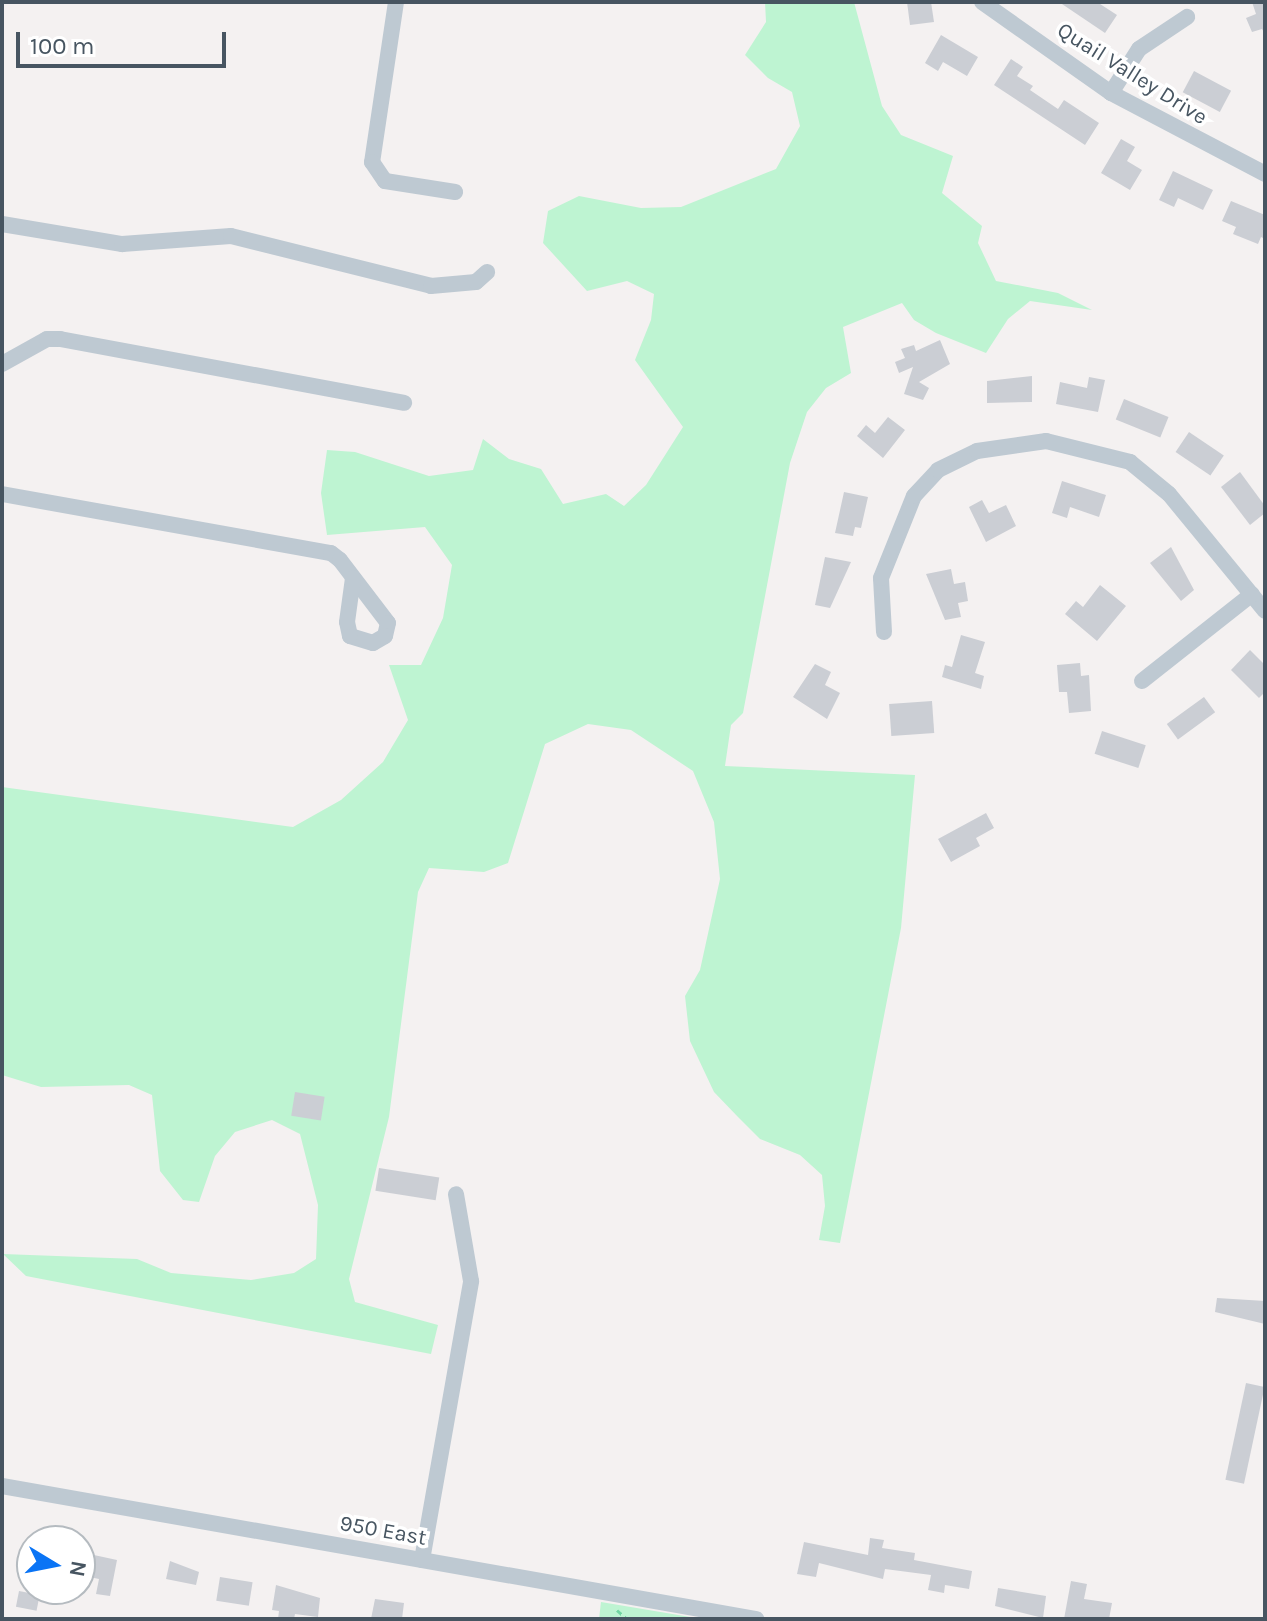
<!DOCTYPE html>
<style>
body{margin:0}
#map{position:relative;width:1267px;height:1621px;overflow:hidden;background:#f4f1f1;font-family:Karla,sans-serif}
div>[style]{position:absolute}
.green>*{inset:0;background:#bef4d2}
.building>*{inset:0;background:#cbced4;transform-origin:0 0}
.path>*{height:3px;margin-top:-1.5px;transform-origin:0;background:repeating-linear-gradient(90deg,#72d5a3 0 6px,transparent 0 10px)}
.minor>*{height:16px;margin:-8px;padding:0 8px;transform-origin:8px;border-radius:8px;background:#bec9d2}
span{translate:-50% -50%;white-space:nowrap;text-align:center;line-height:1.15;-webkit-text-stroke:7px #fff;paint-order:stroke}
.street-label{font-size:22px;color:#475561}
.frame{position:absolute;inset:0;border:4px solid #475561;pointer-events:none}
.north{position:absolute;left:16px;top:1525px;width:80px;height:80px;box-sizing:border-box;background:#fff;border:2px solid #b5bbc0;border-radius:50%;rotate:100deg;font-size:22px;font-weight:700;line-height:32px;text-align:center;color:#475561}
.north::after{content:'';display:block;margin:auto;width:28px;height:36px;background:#0a74f5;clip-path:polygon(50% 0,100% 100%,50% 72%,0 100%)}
.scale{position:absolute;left:16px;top:32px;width:210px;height:36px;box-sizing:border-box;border:4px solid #475561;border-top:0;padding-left:10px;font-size:24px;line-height:28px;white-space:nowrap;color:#475561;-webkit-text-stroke:6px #fff;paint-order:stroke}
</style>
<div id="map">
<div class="green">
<i style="clip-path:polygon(765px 2px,854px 2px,882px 106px,901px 135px,953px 156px,942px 193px,982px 226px,978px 243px,996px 281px,1058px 293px,1092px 310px,1030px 301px,1008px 319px,986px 353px,936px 333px,914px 320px,902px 303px,843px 327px,851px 373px,826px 388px,807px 412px,790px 463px,743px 713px,731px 725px,725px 766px,915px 775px,901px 928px,840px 1243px,819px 1240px,825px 1206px,822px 1175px,800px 1155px,760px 1139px,738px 1117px,714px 1092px,690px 1041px,685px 996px,700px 970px,720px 879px,714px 822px,693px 771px,631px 730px,588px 724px,545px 744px,508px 863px,484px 872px,429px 868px,418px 892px,389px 1117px,349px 1279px,355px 1302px,438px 1325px,431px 1354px,26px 1276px,3px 1254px,137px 1259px,171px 1273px,251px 1280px,294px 1273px,316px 1259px,318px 1205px,300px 1134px,272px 1120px,235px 1132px,215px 1156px,199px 1202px,183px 1200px,160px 1171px,152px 1095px,129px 1085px,41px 1087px,2px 1075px,2px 787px,293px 827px,341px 800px,383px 762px,408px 720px,389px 665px,421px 665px,443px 618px,452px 565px,425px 527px,327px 535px,321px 493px,327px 450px,355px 452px,429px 476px,473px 470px,483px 439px,509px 459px,541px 469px,563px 504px,606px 494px,624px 506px,646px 485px,683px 427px,635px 360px,651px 320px,654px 294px,627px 281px,587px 291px,543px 243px,548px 211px,579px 196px,641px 208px,681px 207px,776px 169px,800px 126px,792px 92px,768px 78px,745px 55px,766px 22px)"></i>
<i style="clip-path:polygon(601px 1602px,702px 1619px,599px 1619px)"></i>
</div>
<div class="building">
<i style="clip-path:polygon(907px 2px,931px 2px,934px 22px,910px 25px)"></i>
<i style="clip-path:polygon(1059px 2px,1097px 2px,1117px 15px,1105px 33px)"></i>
<i style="clip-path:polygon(1252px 2px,1265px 2px,1265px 34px,1262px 29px,1252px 32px,1246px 18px,1256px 14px)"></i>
<i style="clip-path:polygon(941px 35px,978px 57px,967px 76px,943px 62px,938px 71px,925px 63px)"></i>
<i style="clip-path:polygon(1011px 59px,1023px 67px,1017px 76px,1033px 86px,1030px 90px,1058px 109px,1064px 100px,1099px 123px,1085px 145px,994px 85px)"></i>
<i style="left:1194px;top:71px;width:42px;height:24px;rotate:28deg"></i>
<i style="clip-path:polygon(1121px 139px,1135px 147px,1127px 161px,1142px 170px,1130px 190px,1101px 173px)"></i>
<i style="clip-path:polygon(1173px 171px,1213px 190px,1203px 210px,1178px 198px,1174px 207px,1159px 200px)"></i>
<i style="clip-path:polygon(1231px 201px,1265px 215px,1265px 239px,1261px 237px,1258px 244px,1233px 234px,1236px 227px,1222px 221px)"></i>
<i style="clip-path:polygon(940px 340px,950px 364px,919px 382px,929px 388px,923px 400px,904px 394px,913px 367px,899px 373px,895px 362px,905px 358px,901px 349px,914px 345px,916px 351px)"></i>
<i style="clip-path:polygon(1032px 376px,1032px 402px,987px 403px,987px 381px)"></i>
<i style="clip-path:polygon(1089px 377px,1105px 380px,1098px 412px,1056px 404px,1060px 382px,1087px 388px)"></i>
<i style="left:1124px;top:399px;width:48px;height:22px;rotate:22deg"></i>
<i style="clip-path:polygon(888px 417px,905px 430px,883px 458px,857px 436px,866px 425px,875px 433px)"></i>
<i style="left:1189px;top:432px;width:42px;height:24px;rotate:34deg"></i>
<i style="clip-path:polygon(1240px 472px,1265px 506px,1265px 513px,1250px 525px,1221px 487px)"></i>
<i style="clip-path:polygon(1062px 481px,1106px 495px,1099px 517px,1070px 507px,1067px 518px,1052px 513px)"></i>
<i style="clip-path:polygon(844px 492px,868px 497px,861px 528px,855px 527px,853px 536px,835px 533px)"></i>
<i style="clip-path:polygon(982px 500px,989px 513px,1006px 505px,1016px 526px,986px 542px,969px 507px)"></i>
<i style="clip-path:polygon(1171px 547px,1194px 590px,1181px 601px,1150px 563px)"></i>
<i style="clip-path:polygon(825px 557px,851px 562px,830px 608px,815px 605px)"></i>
<i style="clip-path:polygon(951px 569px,954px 584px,965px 582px,968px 601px,958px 603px,961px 617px,945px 620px,926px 574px)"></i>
<i style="clip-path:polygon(1100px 585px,1126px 606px,1097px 641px,1065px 614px,1076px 601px,1083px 607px)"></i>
<i style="clip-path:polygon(961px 635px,985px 642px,975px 673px,984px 676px,981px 689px,942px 677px,945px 665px,952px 667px)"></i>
<i style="clip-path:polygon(1250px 650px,1265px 665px,1265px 692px,1259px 698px,1231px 670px)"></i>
<i style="clip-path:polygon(1080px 663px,1081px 676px,1089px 675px,1091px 711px,1069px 713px,1067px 692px,1059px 692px,1057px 665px)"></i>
<i style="clip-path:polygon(815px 664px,831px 672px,825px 685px,840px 693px,827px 719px,793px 697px)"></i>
<i style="left:1204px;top:697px;width:19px;height:46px;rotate:54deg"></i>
<i style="left:932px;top:701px;width:32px;height:43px;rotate:86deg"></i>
<i style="left:1102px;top:731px;width:46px;height:24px;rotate:18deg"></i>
<i style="clip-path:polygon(986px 813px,994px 828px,976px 838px,980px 846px,951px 862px,938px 839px)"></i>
<i style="left:295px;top:1092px;width:30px;height:24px;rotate:9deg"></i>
<i style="left:379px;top:1168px;width:61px;height:23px;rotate:9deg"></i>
<i style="clip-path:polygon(1217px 1298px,1265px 1301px,1265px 1324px,1215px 1312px)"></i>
<i style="left:1246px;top:1383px;width:19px;height:99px;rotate:12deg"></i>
<i style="clip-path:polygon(870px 1538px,884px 1540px,882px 1548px,915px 1553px,914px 1560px,972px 1571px,969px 1589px,945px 1585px,944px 1593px,928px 1590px,931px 1575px,885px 1569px,883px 1579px,819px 1563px,816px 1577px,797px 1574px,804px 1542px,868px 1555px)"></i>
<i style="clip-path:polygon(80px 1552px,117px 1560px,110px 1596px,96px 1594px,99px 1579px,80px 1575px)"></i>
<i style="clip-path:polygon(170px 1561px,199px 1572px,196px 1585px,166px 1579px)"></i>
<i style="left:220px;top:1577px;width:33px;height:24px;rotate:9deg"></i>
<i style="clip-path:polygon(1071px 1581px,1087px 1584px,1084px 1599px,1112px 1603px,1109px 1619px,1064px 1619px)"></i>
<i style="clip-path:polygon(276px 1585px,320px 1598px,318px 1617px,295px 1614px,294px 1619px,278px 1619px,279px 1611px,272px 1610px)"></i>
<i style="clip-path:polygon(998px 1588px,1046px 1596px,1043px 1618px,995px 1606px)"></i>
<i style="left:19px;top:1591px;width:21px;height:16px;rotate:11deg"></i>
<i style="clip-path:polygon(375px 1599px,404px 1603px,402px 1619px,371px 1619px)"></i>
</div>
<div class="path">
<i style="left:617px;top:1610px;width:13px;rotate:42deg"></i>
</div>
<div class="minor">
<i style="left:396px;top:2px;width:162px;rotate:98.5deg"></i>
<i style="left:372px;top:162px;width:23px;rotate:56deg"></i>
<i style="left:385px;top:181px;width:71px;rotate:8.9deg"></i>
<i style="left:982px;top:2px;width:158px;rotate:35.2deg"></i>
<i style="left:1111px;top:93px;width:174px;rotate:27.7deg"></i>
<i style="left:1111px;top:93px;width:52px;rotate:-57.5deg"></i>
<i style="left:1139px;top:49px;width:58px;rotate:-33.7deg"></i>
<i style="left:2px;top:224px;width:122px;rotate:9.5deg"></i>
<i style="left:122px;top:244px;width:109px;rotate:-4.2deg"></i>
<i style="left:231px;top:236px;width:206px;rotate:14deg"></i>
<i style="left:431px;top:286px;width:45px;rotate:-5.1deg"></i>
<i style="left:476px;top:282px;width:15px;rotate:-42deg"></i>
<i style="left:2px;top:364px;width:51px;rotate:-29.1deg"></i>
<i style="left:47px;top:339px;width:13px"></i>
<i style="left:60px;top:339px;width:350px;rotate:10.5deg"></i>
<i style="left:2px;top:494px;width:334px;rotate:10.2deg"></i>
<i style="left:331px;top:553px;width:11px;rotate:38deg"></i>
<i style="left:340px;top:560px;width:79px;rotate:52.7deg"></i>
<i style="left:388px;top:623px;width:13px;rotate:103deg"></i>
<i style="left:385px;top:636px;width:14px;rotate:150deg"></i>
<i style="left:373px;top:643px;width:24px;rotate:-163deg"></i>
<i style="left:350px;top:636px;width:14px;rotate:-102deg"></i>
<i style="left:347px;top:622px;width:44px;rotate:-82.2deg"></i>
<i style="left:884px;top:632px;width:54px;rotate:-93.2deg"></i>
<i style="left:881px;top:578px;width:88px;rotate:-68.1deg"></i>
<i style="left:914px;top:496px;width:35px;rotate:-47deg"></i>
<i style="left:938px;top:470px;width:43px;rotate:-26deg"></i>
<i style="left:977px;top:451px;width:70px;rotate:-8.2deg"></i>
<i style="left:1046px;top:441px;width:87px;rotate:14deg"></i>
<i style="left:1130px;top:462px;width:50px;rotate:39.4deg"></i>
<i style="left:1169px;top:494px;width:151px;rotate:50.6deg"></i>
<i style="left:1142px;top:681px;width:140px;rotate:-38.3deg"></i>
<i style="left:2px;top:1486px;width:766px;rotate:10deg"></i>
<i style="left:422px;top:1560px;width:283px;rotate:-80deg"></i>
<i style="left:471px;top:1281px;width:88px;rotate:-99.8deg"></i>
</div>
<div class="street-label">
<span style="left:1132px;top:74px;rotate:32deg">Quail Valley Drive</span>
<span style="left:383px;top:1531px;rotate:10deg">950 East</span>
</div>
<div class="frame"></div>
<div class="north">N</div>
<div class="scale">100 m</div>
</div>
